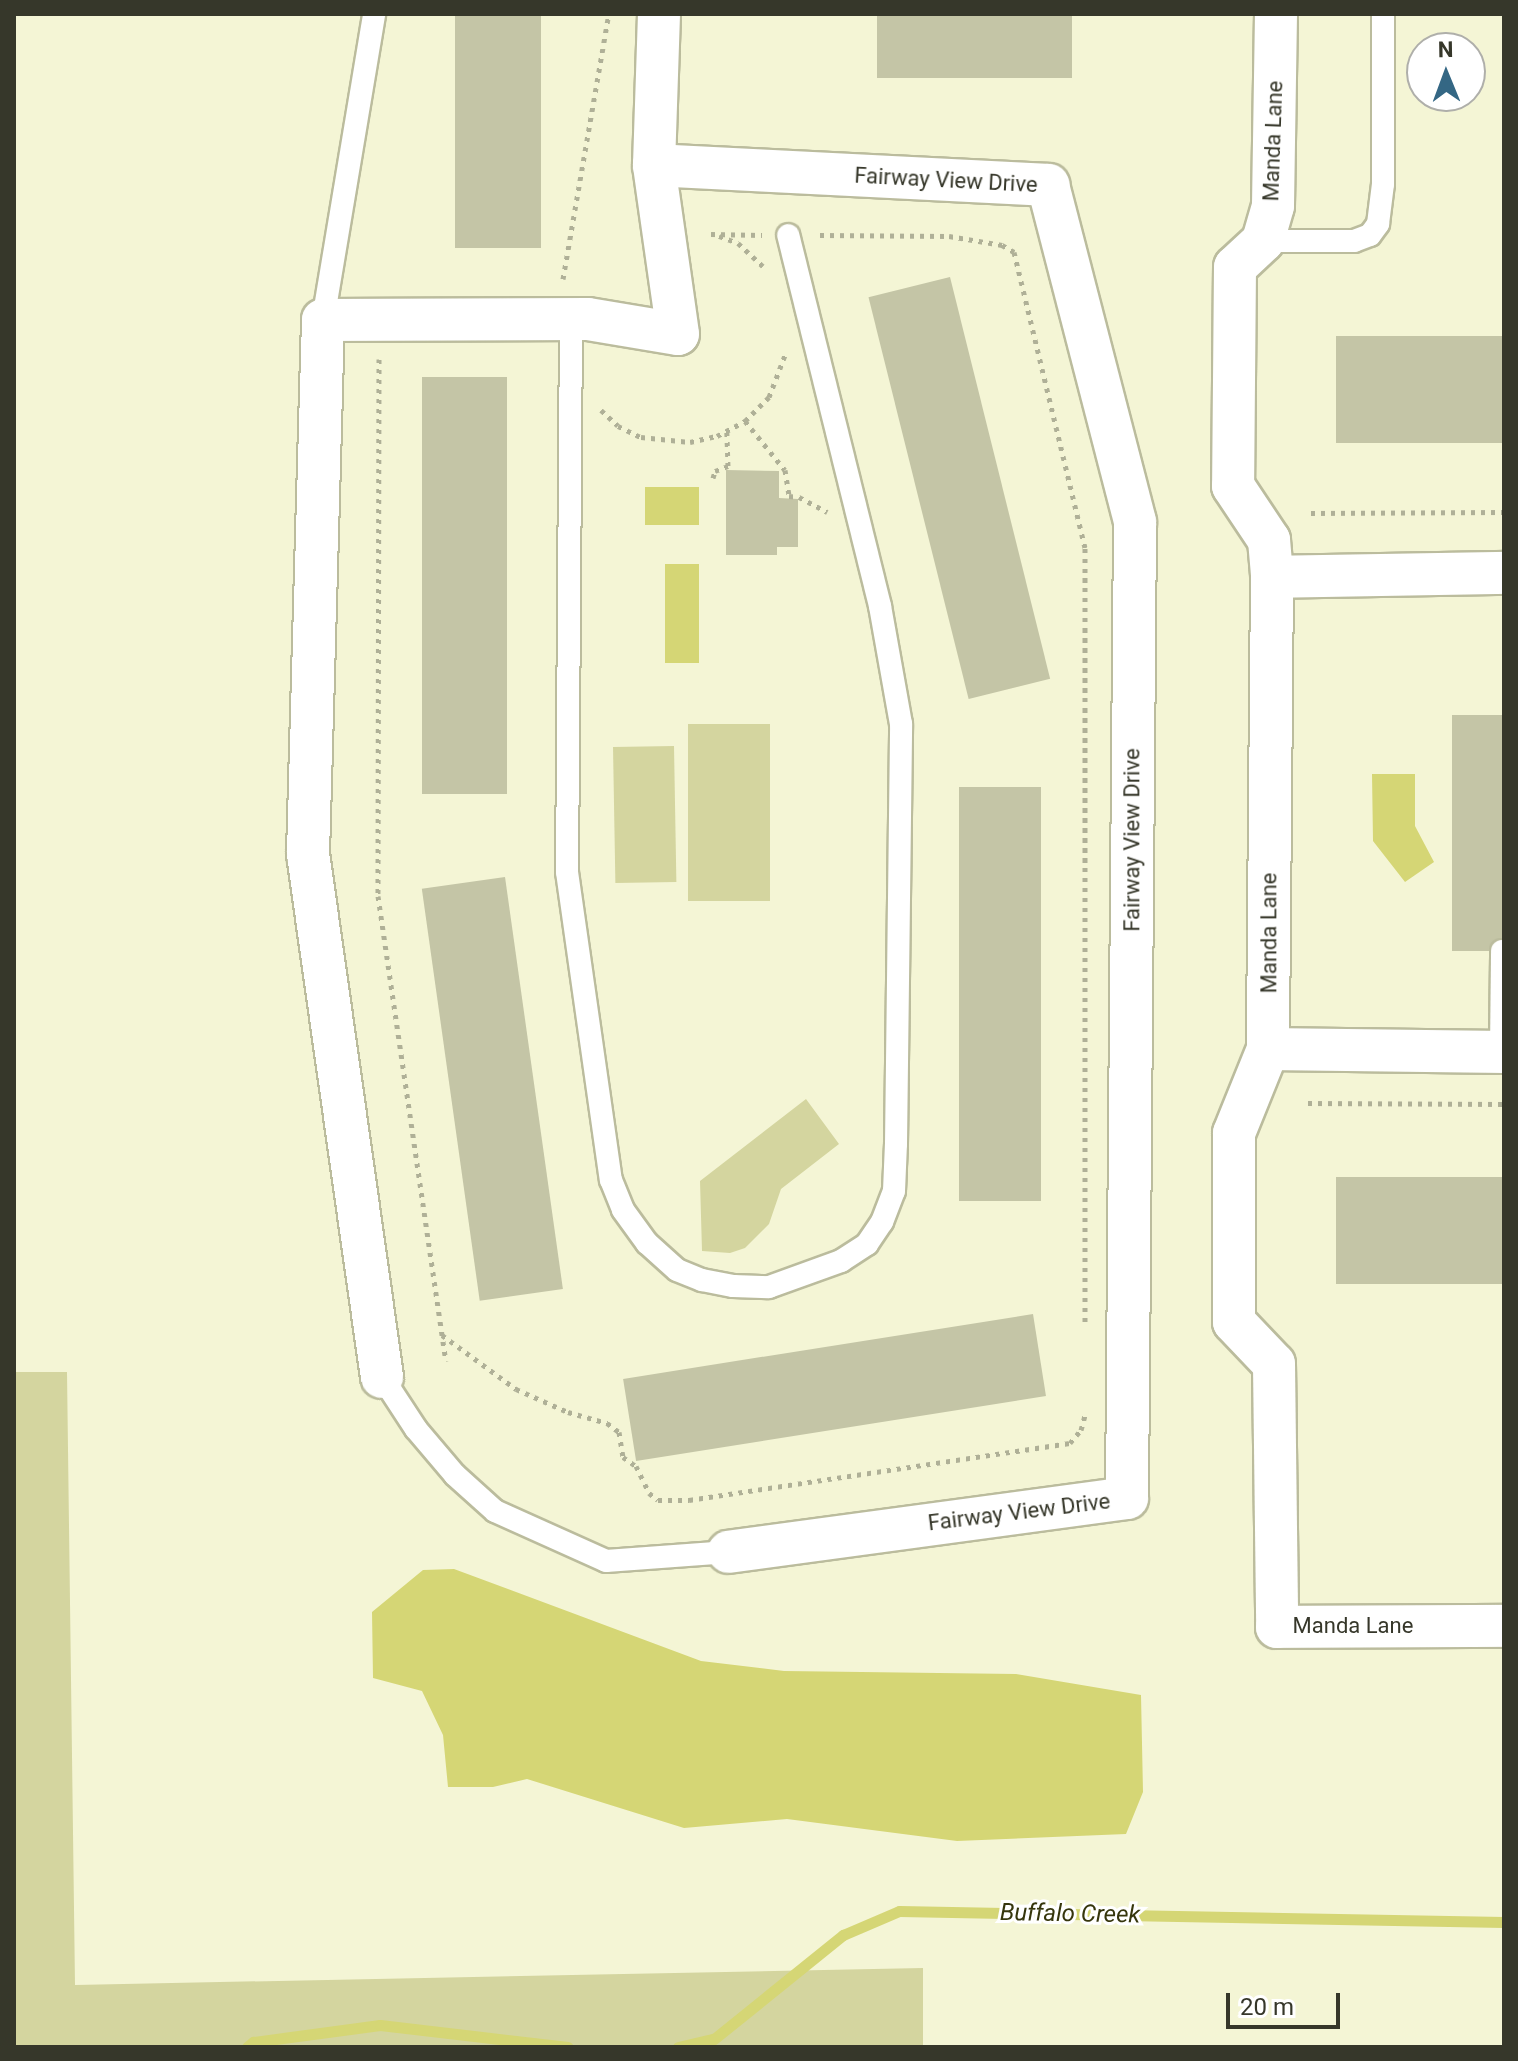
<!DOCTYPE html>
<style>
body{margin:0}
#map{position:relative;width:1518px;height:2061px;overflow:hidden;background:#f4f5d5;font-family:Roboto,sans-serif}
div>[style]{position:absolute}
.green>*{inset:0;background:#d4d59f;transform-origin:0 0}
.water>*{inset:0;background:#d5d675;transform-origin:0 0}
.stream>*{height:11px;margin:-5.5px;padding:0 5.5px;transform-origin:5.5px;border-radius:5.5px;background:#d5d675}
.building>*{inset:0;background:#c4c5a6;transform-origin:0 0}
.path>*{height:5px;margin-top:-2.5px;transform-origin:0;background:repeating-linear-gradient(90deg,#afb097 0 4px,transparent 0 10px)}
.roads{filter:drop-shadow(2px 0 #bbbc9d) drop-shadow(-2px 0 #bbbc9d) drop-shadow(0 2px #bbbc9d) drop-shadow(0 -2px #bbbc9d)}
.lane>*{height:22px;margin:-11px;padding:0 11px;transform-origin:11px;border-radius:11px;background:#fff}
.street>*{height:42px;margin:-21px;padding:0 21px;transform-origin:21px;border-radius:21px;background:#fff}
span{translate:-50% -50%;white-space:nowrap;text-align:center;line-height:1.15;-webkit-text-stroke:6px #fff;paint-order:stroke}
.street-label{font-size:22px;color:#36372a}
.water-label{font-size:24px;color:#36360c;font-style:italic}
.frame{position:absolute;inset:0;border:16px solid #36372a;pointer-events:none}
.north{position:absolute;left:1406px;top:32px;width:80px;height:80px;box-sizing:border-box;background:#fff;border:2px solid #afafaa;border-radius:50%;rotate:359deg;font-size:22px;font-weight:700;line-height:32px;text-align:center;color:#36372a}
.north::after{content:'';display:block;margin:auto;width:28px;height:36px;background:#346784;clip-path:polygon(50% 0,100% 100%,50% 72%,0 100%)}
.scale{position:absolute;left:1226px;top:1993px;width:114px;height:36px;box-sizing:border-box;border:4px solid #36372a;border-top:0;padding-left:10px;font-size:24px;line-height:28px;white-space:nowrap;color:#36372a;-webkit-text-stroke:6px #fff;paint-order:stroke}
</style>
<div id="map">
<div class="green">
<i style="left:770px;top:724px;width:177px;height:82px;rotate:90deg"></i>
<i style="left:674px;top:746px;width:136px;height:61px;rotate:89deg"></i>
<i style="clip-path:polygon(806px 1099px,839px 1144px,781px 1189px,769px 1224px,745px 1248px,730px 1253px,702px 1251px,700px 1181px)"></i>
<i style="clip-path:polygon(14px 1372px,67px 1372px,75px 1985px,923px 1968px,923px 2047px,14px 2047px)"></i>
</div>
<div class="water">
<i style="left:645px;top:487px;width:54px;height:38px"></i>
<i style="left:665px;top:564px;width:34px;height:99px"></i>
<i style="clip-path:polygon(1372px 774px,1415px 774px,1415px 826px,1434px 862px,1405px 882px,1373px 841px)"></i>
<i style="clip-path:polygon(454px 1569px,701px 1661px,784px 1671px,1016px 1674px,1141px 1695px,1143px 1792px,1126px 1834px,957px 1841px,787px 1819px,684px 1828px,527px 1779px,493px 1787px,448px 1787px,443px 1735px,422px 1691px,373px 1678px,372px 1612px,423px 1570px)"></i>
</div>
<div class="stream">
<i style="left:247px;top:2047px;width:8px;rotate:-40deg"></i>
<i style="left:253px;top:2042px;width:128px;rotate:-7.6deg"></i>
<i style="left:380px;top:2025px;width:189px;rotate:6.7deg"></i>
<i style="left:678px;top:2047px;width:37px;rotate:-13deg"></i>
<i style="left:714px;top:2039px;width:166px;rotate:-38.9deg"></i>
<i style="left:843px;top:1935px;width:61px;rotate:-23.2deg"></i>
<i style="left:899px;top:1911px;width:605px;rotate:1.04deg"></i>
</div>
<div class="building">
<i style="left:455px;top:14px;width:86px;height:234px"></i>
<i style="left:877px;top:14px;width:195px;height:64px"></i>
<i style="left:950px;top:277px;width:414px;height:84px;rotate:76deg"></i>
<i style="left:1336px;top:336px;width:168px;height:107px"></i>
<i style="left:422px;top:377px;width:85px;height:417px"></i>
<i style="clip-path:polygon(726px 470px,779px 471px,779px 498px,798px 499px,798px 547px,777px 547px,777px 555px,726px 555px)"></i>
<i style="left:1452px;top:715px;width:52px;height:236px"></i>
<i style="left:959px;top:787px;width:82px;height:414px"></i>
<i style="left:505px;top:877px;width:416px;height:84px;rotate:82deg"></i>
<i style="left:1336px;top:1177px;width:168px;height:107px"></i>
<i style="left:1033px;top:1314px;width:83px;height:415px;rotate:81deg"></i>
</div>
<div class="path">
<i style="left:711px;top:234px;width:51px;rotate:1.1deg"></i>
<i style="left:820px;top:235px;width:129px;rotate:0.4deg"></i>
<i style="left:949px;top:236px;width:54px;rotate:9.6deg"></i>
<i style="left:1002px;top:245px;width:14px;rotate:30deg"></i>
<i style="left:1014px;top:252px;width:304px;rotate:76.5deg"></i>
<i style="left:1085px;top:548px;width:777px;rotate:90deg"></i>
<i style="left:719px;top:236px;width:20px;rotate:20deg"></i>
<i style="left:738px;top:243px;width:34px;rotate:43deg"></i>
<i style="left:563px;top:279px;width:269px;rotate:-80.2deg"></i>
<i style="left:379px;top:359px;width:537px;rotate:90.11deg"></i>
<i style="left:378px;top:896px;width:470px;rotate:81.7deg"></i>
<i style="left:601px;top:410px;width:23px;rotate:43deg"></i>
<i style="left:618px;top:426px;width:25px;rotate:26deg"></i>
<i style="left:641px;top:437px;width:49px;rotate:5.8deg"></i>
<i style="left:690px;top:442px;width:28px;rotate:-13deg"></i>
<i style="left:717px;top:436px;width:32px;rotate:-28deg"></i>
<i style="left:745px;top:421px;width:34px;rotate:-45deg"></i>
<i style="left:769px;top:397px;width:45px;rotate:-69.1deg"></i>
<i style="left:745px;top:421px;width:63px;rotate:50.8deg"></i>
<i style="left:785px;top:470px;width:26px;rotate:81deg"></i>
<i style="left:789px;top:496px;width:10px;rotate:6deg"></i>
<i style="left:799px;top:497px;width:32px;rotate:28deg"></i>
<i style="left:713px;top:478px;width:7px;rotate:-74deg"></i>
<i style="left:715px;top:471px;width:14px;rotate:-21deg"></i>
<i style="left:728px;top:466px;width:35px;rotate:-92deg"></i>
<i style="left:1311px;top:513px;width:193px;rotate:-0.3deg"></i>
<i style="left:1308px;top:1103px;width:196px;rotate:0.3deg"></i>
<i style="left:442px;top:1335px;width:92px;rotate:36.1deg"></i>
<i style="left:516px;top:1389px;width:57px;rotate:23.9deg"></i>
<i style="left:568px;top:1412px;width:41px;rotate:15.8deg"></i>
<i style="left:607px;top:1423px;width:15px;rotate:37deg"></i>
<i style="left:619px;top:1432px;width:25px;rotate:81deg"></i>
<i style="left:623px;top:1457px;width:16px;rotate:35deg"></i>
<i style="left:636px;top:1466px;width:30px;rotate:64deg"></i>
<i style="left:649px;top:1493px;width:11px;rotate:38deg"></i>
<i style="left:658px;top:1500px;width:31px"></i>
<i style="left:689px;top:1500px;width:385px;rotate:-8.5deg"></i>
<i style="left:1070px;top:1443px;width:17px;rotate:-50deg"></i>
<i style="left:1081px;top:1430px;width:16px;rotate:-75deg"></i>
</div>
<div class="roads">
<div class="lane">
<i style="left:1263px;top:241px;width:91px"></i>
<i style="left:1354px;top:241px;width:17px;rotate:-21deg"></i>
<i style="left:1370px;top:235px;width:14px;rotate:-54deg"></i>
<i style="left:1378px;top:224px;width:40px;rotate:-82.9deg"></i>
<i style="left:1383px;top:184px;width:170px;rotate:-90deg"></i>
<i style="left:571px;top:319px;width:553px;rotate:90.41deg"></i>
<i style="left:567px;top:872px;width:311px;rotate:81.9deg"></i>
<i style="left:611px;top:1180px;width:32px;rotate:68deg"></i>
<i style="left:623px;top:1210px;width:41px;rotate:54deg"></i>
<i style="left:647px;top:1243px;width:40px;rotate:42deg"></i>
<i style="left:677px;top:1270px;width:27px;rotate:22deg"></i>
<i style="left:702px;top:1280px;width:32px;rotate:11deg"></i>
<i style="left:733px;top:1286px;width:36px;rotate:2deg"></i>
<i style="left:769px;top:1287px;width:77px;rotate:-19.9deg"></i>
<i style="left:841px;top:1261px;width:31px;rotate:-33deg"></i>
<i style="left:867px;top:1244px;width:27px;rotate:-56deg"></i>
<i style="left:882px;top:1222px;width:33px;rotate:-69deg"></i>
<i style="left:894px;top:1191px;width:47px;rotate:-87.6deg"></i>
<i style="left:896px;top:1144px;width:420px;rotate:-89.3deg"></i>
<i style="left:901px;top:724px;width:120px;rotate:-100.1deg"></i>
<i style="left:880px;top:606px;width:382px;rotate:-103.9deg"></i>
<i style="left:323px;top:320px;width:310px;rotate:-80.5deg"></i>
<i style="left:1501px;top:1052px;width:101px;rotate:-89.4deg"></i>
<i style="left:382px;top:1377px;width:62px;rotate:56.8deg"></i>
<i style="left:416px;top:1429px;width:60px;rotate:49.7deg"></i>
<i style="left:455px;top:1475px;width:54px;rotate:42deg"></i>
<i style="left:495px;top:1511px;width:122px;rotate:24.2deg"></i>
<i style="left:606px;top:1561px;width:123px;rotate:-4.2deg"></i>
</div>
<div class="street">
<i style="left:1276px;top:14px;width:192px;rotate:90.9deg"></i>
<i style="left:1273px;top:206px;width:36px;rotate:106deg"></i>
<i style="left:1263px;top:241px;width:38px;rotate:137deg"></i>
<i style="left:1235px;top:267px;width:219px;rotate:90.5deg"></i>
<i style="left:1233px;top:486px;width:65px;rotate:56.3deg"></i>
<i style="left:1269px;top:540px;width:37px;rotate:85deg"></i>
<i style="left:1272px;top:577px;width:472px;rotate:90.5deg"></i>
<i style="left:1268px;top:1049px;width:91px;rotate:112deg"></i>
<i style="left:1234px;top:1133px;width:189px;rotate:90deg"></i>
<i style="left:1234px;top:1322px;width:58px;rotate:46.4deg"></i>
<i style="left:1274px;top:1364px;width:263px;rotate:89.3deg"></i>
<i style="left:1277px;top:1627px;width:227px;rotate:-0.3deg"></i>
<i style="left:654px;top:165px;width:395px;rotate:2.9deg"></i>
<i style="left:1048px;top:185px;width:348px;rotate:75.5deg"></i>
<i style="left:1135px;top:522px;width:976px;rotate:90.47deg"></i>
<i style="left:1127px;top:1498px;width:402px;rotate:172.3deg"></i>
<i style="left:1272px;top:577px;width:232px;rotate:-1deg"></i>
<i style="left:1268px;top:1049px;width:236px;rotate:0.7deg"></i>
<i style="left:382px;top:1377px;width:528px;rotate:-98.05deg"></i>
<i style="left:308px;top:854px;width:534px;rotate:-88.39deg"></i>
<i style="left:323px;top:320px;width:265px;rotate:-0.2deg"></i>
<i style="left:588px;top:319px;width:91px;rotate:9.5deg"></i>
<i style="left:678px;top:334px;width:171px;rotate:-98.1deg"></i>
<i style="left:654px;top:165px;width:151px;rotate:-88.1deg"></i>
</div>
</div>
<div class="street-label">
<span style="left:1273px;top:141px;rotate:-88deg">Manda Lane</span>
<span style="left:946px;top:180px;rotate:3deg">Fairway View Drive</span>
<span style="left:1132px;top:840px;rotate:-90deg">Fairway View Drive</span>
<span style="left:1269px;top:933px;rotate:-90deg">Manda Lane</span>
<span style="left:1019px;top:1512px;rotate:-7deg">Fairway View Drive</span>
<span style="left:1353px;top:1626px">Manda Lane</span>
</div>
<div class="water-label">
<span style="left:1070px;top:1914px;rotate:1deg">Buffalo Creek</span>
</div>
<div class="frame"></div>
<div class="north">N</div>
<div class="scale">20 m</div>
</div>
